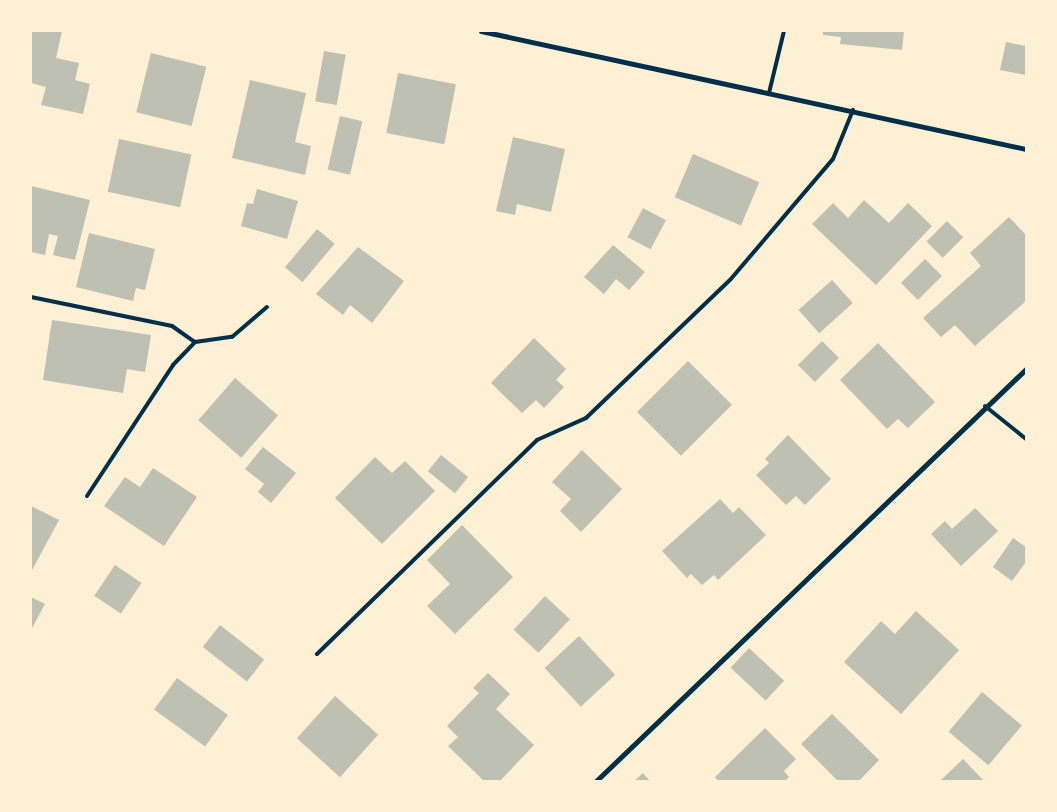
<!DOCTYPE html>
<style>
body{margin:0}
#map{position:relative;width:1057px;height:812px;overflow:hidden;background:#fdf0d5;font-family:Lato,sans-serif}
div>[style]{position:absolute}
.building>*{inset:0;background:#bec0b2;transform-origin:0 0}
.service>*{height:4px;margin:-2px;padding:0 2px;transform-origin:2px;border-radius:2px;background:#003049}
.minor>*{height:5px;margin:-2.5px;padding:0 2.5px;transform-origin:2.5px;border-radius:2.5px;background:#003049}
span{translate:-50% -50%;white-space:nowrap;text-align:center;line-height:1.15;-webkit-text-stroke:4.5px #fdf0d5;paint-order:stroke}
.frame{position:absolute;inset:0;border:32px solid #fdf0d5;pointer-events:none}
</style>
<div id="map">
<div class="building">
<i style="clip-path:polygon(31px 31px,62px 31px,56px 58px,79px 63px,75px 80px,90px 84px,83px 114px,41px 105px,46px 87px,31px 83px)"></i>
<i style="clip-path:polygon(823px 31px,904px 31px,902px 50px,840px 44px,841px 37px,823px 35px)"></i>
<i style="clip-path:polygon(1006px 42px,1026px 46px,1026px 75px,1000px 70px)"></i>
<i style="left:324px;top:51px;width:22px;height:51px;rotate:10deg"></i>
<i style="left:151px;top:53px;width:57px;height:61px;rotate:14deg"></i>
<i style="left:398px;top:73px;width:59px;height:61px;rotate:11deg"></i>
<i style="clip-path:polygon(250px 80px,306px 93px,295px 142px,311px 146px,305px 175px,232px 158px)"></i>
<i style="left:340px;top:116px;width:23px;height:55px;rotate:13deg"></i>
<i style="clip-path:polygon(513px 137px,565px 149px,551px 212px,517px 204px,515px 215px,496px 211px)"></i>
<i style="left:119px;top:139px;width:74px;height:54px;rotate:12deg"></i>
<i style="left:693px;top:154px;width:72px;height:47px;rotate:23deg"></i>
<i style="clip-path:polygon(31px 186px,90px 200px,75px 260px,53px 255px,58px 236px,49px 234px,45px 255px,31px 252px)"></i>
<i style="clip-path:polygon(257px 189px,298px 201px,287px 239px,241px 226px,247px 203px,253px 204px)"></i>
<i style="clip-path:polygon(864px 200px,889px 223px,908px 203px,932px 226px,876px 285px,812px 224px,833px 203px,848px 218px)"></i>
<i style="left:643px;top:208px;width:26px;height:33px;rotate:28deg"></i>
<i style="clip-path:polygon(1009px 217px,1026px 235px,1026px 301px,975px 346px,955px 325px,941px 337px,923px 318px,981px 266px,970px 253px)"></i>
<i style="left:947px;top:221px;width:23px;height:29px;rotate:45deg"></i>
<i style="left:317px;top:229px;width:23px;height:50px;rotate:40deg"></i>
<i style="clip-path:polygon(89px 233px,155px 249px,145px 290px,136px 288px,133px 301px,76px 287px)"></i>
<i style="clip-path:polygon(613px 245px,645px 272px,629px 290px,616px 279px,604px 294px,584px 277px)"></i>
<i style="clip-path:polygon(358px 247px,404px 281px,372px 323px,350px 305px,343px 315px,316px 294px)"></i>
<i style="left:925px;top:259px;width:24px;height:34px;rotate:45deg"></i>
<i style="left:832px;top:280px;width:31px;height:45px;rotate:48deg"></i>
<i style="clip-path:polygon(52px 320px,151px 335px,145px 372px,127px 369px,123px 393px,43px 380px)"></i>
<i style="clip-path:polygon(534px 338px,566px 369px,556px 380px,564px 387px,544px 408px,536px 400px,522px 413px,491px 383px)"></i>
<i style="left:822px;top:341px;width:24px;height:34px;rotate:45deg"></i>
<i style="clip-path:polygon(878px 343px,935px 402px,908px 428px,898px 419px,887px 429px,840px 380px)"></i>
<i style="left:688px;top:361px;width:62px;height:72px;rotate:45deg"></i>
<i style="left:235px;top:378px;width:57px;height:56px;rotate:41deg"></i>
<i style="clip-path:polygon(788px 435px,831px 479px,805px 505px,796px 496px,786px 505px,756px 475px,769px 463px,765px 459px)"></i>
<i style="clip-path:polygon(263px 447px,296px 473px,271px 503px,258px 492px,264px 484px,245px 469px)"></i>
<i style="clip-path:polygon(582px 450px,622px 489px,581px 532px,560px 511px,571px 499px,552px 482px)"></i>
<i style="left:441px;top:455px;width:35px;height:21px;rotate:39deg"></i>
<i style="clip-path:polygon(375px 457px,392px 473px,405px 461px,435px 491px,382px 544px,335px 498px)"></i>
<i style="clip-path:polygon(153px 468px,197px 497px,164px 546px,104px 506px,125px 477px,140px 487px)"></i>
<i style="clip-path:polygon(720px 499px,733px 513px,739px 507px,766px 535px,718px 580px,714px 575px,702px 585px,691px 574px,687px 578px,662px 551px)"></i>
<i style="clip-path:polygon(31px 506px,59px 520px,31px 572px)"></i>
<i style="clip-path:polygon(975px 508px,998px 531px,961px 566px,931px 534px,945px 521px,952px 529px)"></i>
<i style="clip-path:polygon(462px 525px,513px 577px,455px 634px,427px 606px,450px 584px,427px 560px)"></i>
<i style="clip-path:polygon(1013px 538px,1026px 547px,1026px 562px,1012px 581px,993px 567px)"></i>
<i style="left:115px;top:565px;width:32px;height:37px;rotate:34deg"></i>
<i style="left:545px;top:596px;width:34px;height:46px;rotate:43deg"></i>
<i style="clip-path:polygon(31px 597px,45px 604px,31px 630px)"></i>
<i style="clip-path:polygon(916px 611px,959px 650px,901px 714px,844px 662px,881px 621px,895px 634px)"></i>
<i style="left:220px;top:625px;width:56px;height:28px;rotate:38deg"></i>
<i style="left:579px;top:636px;width:53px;height:47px;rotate:47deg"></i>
<i style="left:749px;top:648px;width:48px;height:27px;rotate:43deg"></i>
<i style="clip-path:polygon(488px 673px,510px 694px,496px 709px,534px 745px,500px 781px,484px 781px,448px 746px,458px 737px,447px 726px,479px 693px,473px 688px)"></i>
<i style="left:177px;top:678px;width:63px;height:39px;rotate:36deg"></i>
<i style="left:982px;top:692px;width:52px;height:52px;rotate:40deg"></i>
<i style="left:335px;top:696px;width:58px;height:57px;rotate:42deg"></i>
<i style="clip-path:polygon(832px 714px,879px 760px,859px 781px,838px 781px,801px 744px)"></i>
<i style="clip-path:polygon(765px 728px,796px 759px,784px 771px,789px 777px,785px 781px,718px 781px,715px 777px)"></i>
<i style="clip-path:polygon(963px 759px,984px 781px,940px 781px)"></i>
<i style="clip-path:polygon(643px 773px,650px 781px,634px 781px)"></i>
</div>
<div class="service">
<i style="left:769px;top:93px;width:64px;rotate:-76.4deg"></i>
<i style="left:31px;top:297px;width:144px;rotate:11.6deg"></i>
<i style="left:172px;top:326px;width:28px;rotate:35deg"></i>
<i style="left:985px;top:406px;width:53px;rotate:38.8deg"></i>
<i style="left:87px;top:496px;width:157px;rotate:-56.7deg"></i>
<i style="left:173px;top:365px;width:32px;rotate:-46deg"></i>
<i style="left:195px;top:342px;width:37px;rotate:-8deg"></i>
<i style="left:232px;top:337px;width:46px;rotate:-40.6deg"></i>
<i style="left:317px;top:654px;width:307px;rotate:-44.2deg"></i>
<i style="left:537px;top:440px;width:54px;rotate:-24.2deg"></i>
<i style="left:586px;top:418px;width:199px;rotate:-43.8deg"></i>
<i style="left:730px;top:280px;width:159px;rotate:-49.6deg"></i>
<i style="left:833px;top:159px;width:53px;rotate:-67.8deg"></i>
</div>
<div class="minor">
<i style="left:481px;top:31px;width:558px;rotate:12.22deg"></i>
<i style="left:596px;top:781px;width:596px;rotate:-43.78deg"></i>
</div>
<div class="frame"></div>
</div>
